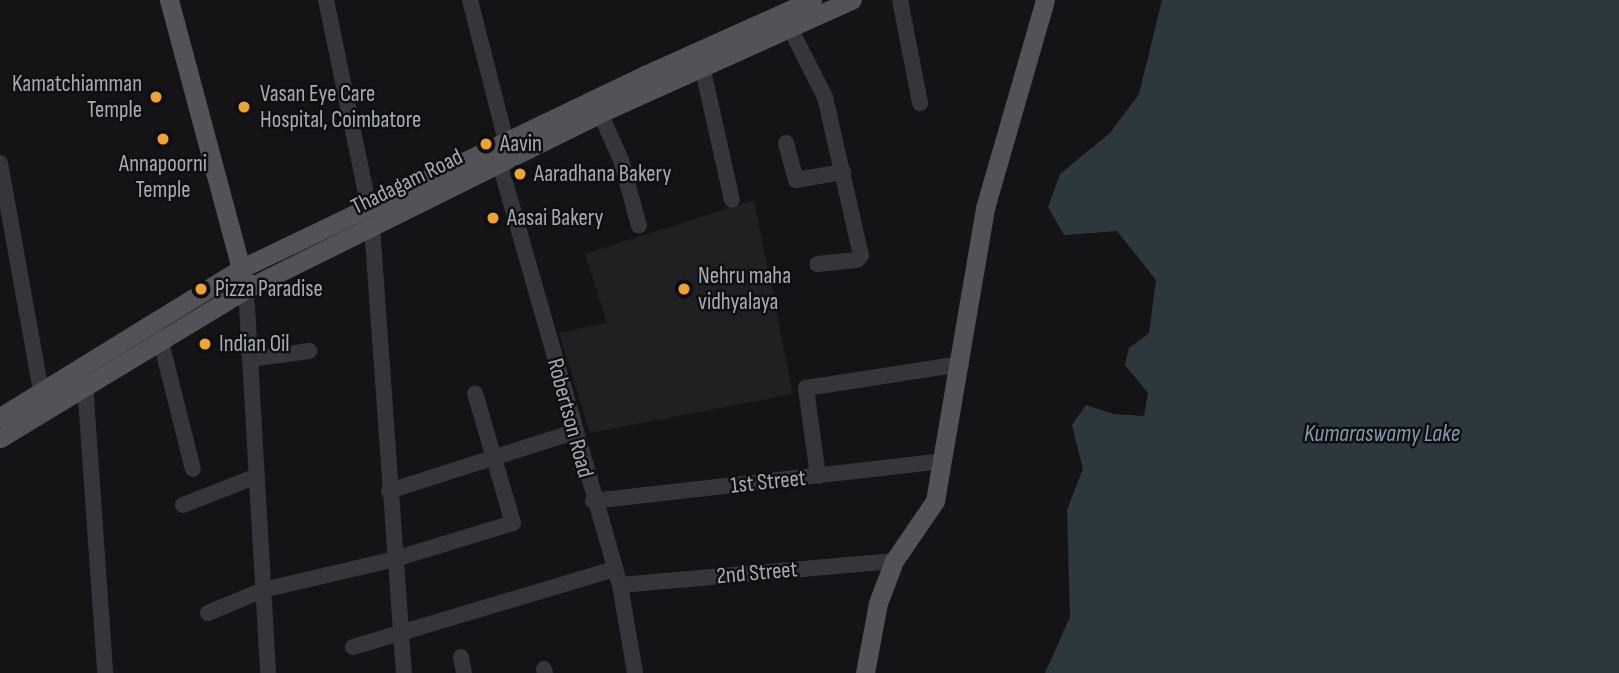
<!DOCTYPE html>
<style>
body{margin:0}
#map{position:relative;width:1619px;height:673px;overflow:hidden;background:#141416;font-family:"Sofia Sans Condensed",sans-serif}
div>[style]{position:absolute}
.built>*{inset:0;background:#202023}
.water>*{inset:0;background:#2d383e}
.minor>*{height:16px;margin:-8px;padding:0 8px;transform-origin:8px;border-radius:8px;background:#35363b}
.major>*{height:19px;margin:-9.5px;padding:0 9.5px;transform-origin:9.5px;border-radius:9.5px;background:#515359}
.dots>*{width:19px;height:19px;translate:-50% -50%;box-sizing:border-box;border:4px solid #0f0f11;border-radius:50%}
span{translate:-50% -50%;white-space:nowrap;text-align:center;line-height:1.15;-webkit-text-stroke:5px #0f0f11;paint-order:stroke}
.poi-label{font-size:23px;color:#a6acb6}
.right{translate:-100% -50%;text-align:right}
.left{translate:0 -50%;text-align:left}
.street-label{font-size:23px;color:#a6acb6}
.water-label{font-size:24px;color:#7d9cb1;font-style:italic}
</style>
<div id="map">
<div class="built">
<i style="clip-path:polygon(754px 200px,793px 394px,590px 433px,559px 333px,607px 323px,585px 254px)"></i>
</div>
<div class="water">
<i style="clip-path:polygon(1162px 0,1619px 0,1619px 673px,1045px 673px,1070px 617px,1067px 510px,1083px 469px,1072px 425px,1086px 405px,1113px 414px,1144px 416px,1148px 393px,1125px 365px,1129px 348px,1149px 333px,1156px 280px,1117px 231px,1064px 235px,1048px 207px,1060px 174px,1110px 133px,1139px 94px)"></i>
</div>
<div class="minor">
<i style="left:326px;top:0;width:212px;rotate:78.3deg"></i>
<i style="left:470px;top:0;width:146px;rotate:75.7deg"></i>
<i style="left:506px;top:141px;width:24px;rotate:105deg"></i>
<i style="left:500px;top:164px;width:438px;rotate:74.1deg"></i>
<i style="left:620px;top:585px;width:89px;rotate:80.3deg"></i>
<i style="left:900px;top:0;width:105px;rotate:79deg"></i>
<i style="left:790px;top:28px;width:77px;rotate:63.1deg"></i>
<i style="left:825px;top:97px;width:162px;rotate:77.2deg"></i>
<i style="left:861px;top:255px;width:6px;rotate:129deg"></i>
<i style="left:857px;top:260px;width:40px;rotate:174.3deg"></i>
<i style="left:702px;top:66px;width:137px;rotate:77.4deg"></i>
<i style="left:600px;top:113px;width:51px;rotate:65.9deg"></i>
<i style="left:621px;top:160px;width:68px;rotate:74.7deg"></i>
<i style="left:786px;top:143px;width:38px;rotate:75deg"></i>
<i style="left:796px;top:180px;width:48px;rotate:-9.7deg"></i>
<i style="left:0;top:163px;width:231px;rotate:79.8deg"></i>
<i style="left:372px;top:227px;width:447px;rotate:85.9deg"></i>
<i style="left:246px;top:289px;width:385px;rotate:86.7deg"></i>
<i style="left:160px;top:338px;width:135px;rotate:75.9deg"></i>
<i style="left:250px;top:359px;width:60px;rotate:-7.7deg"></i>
<i style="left:85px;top:384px;width:290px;rotate:86deg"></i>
<i style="left:818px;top:476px;width:89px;rotate:-97.8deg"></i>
<i style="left:806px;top:388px;width:157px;rotate:-8.8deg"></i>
<i style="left:389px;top:491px;width:194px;rotate:-17.7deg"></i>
<i style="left:593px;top:501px;width:352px;rotate:-6.5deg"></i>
<i style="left:183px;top:505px;width:79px;rotate:-21.4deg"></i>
<i style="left:620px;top:585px;width:275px;rotate:-5deg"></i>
<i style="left:208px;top:613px;width:60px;rotate:-22.7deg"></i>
<i style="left:263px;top:590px;width:136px;rotate:-13.2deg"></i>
<i style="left:395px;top:559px;width:123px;rotate:-17deg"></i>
<i style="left:513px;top:523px;width:135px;rotate:-106.3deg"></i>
<i style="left:353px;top:647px;width:273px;rotate:-16.6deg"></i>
<i style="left:461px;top:657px;width:16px;rotate:79deg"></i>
<i style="left:544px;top:669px;width:4px;rotate:76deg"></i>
</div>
<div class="major">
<i style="left:169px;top:0;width:290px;rotate:75deg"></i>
<i style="left:0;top:417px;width:284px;rotate:-31.6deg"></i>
<i style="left:242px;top:268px;width:447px;rotate:-25.6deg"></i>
<i style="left:645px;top:75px;width:183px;rotate:-24.2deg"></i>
<i style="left:0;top:438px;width:288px;rotate:-31.2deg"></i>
<i style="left:246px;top:289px;width:395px;rotate:-26.4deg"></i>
<i style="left:600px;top:113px;width:276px;rotate:-24.2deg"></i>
<i style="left:865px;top:673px;width:71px;rotate:-79.5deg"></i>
<i style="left:878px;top:603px;width:45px;rotate:-69.1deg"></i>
<i style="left:894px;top:561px;width:73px;rotate:-55.7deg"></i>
<i style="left:935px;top:501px;width:297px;rotate:-80.3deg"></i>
<i style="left:985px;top:208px;width:216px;rotate:-73.9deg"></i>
</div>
<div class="dots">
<i style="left:156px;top:97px;background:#f0a232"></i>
<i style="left:244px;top:107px;background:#f0a232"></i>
<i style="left:163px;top:139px;background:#f0a232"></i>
<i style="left:486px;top:144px;background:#f0a232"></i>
<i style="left:520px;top:174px;background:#f0a232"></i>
<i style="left:493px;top:218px;background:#f0a232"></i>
<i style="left:201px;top:289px;background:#f0a232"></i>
<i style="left:684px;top:289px;background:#f0a232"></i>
<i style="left:205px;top:344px;background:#f0a232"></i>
</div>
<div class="poi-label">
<span class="right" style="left:142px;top:97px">Kamatchiamman<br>Temple</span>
<span class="left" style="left:260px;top:107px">Vasan Eye Care<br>Hospital, Coimbatore</span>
<span class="left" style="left:500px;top:144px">Aavin</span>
<span style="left:163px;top:177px">Annapoorni<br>Temple</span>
<span class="left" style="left:534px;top:174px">Aaradhana Bakery</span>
<span class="left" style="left:507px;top:218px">Aasai Bakery</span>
<span class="left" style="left:698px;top:289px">Nehru maha<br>vidhyalaya</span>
<span class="left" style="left:215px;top:289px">Pizza Paradise</span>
<span class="left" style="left:219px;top:344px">Indian Oil</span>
</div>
<div class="street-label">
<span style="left:407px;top:182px;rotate:-26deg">Thadagam Road</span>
<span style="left:570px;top:418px;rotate:75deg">Robertson Road</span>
<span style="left:768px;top:482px;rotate:-6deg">1st Street</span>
<span style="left:757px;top:573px;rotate:-5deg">2nd Street</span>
</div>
<div class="water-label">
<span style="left:1382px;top:434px">Kumaraswamy Lake</span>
</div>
</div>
